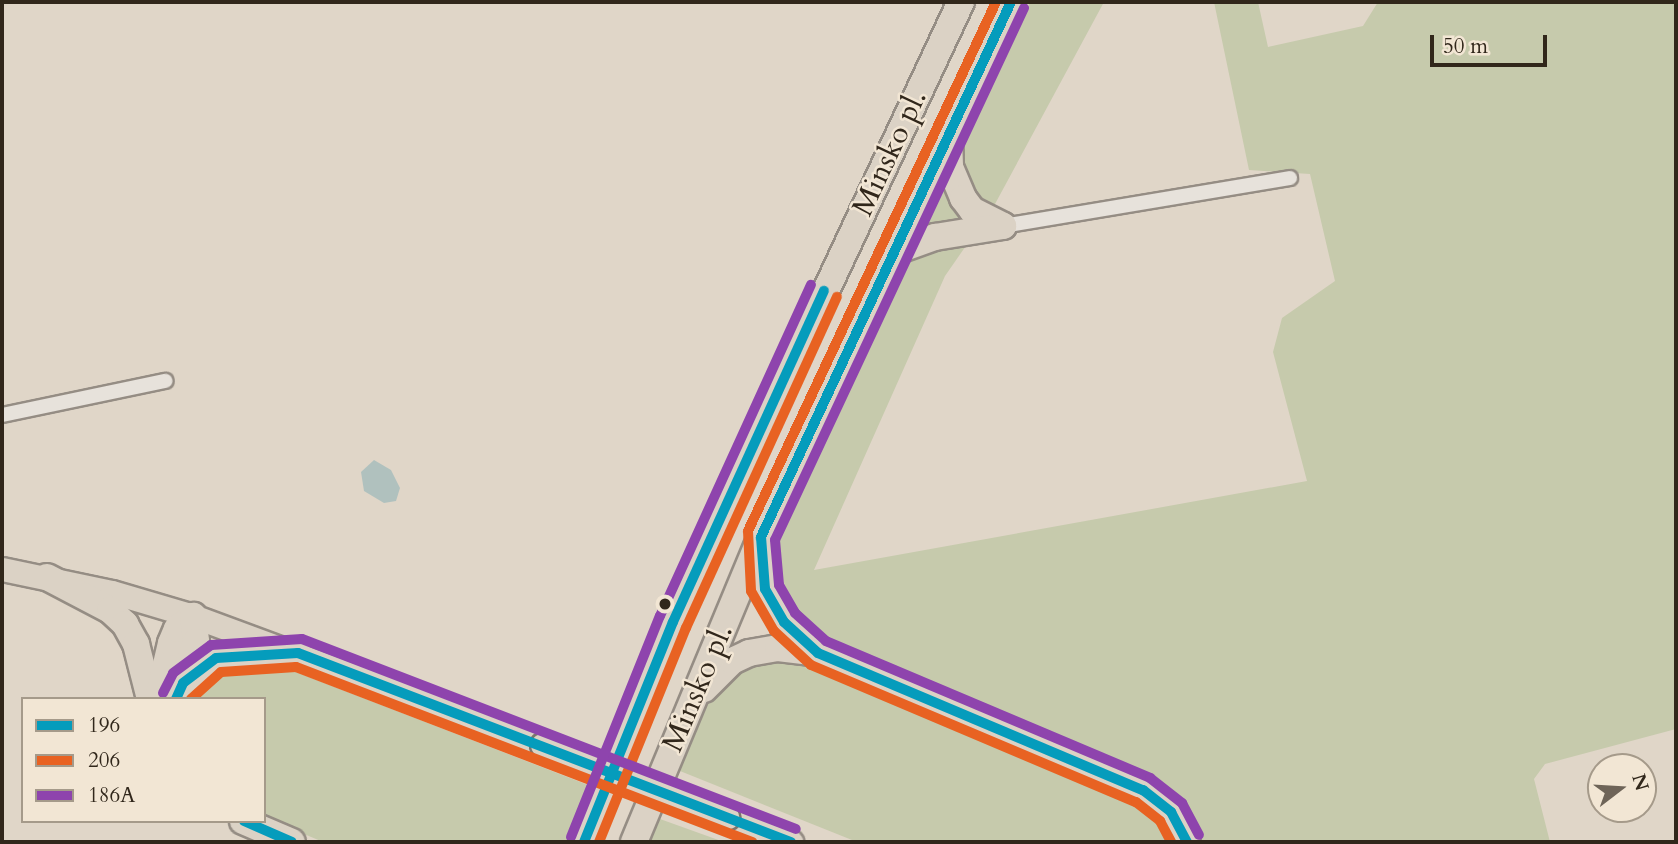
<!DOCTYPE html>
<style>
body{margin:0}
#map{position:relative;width:1678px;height:844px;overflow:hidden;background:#e0d6c8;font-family:Cardo,serif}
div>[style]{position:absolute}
.green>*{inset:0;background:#c6caac}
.water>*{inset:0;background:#b0c1be}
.roads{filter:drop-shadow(2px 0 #958d84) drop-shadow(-2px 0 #958d84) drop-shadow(0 2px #958d84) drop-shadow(0 -2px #958d84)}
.street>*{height:14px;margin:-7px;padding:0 7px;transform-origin:7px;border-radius:7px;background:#e7e2db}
.primary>*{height:23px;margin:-11.5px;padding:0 11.5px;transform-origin:11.5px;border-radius:11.5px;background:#dbd2c5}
.highway>*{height:26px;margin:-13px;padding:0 13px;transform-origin:13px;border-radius:13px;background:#dbd2c5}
.bridges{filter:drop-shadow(2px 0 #7c756d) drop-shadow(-2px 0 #7c756d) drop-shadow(0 2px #7c756d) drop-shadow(0 -2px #7c756d)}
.primary-bridge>*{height:23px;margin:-11.5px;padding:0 11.5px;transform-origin:11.5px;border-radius:11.5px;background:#dbd2c5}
.bus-1>*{height:10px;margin:-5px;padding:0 5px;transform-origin:5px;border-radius:5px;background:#059cbc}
.bus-2>*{height:10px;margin:-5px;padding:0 5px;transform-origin:5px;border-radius:5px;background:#e86222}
.bus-3>*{height:10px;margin:-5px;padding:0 5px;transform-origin:5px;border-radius:5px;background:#8e44ad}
.dots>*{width:19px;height:19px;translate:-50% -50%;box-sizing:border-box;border:4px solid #f2e6d4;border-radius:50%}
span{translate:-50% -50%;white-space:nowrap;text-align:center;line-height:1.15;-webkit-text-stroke:5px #f2e6d4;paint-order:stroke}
.street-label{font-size:30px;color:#31271b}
.frame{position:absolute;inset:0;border:4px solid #31271b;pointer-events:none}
.legend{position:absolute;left:21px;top:697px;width:245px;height:126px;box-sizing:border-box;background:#f2e6d4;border:2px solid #a59a8a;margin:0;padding:9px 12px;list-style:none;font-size:21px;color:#31271b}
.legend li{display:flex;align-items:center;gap:14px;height:35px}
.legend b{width:35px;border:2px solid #a59a8a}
.north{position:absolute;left:1587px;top:753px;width:70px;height:70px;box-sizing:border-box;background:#f2e6d4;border:2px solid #a59a8a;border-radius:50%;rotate:73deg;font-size:19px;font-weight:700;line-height:28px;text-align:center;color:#31271b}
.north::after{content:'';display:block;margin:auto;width:24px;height:32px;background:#6e6458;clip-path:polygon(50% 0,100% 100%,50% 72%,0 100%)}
.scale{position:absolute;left:1430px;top:35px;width:117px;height:32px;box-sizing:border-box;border:4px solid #31271b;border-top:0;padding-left:9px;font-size:21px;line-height:24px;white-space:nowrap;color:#31271b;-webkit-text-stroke:5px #f2e6d4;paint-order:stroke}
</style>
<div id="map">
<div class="green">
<i style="clip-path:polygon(1030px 2px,1104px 2px,995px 204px,945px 276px,814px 570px,1307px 481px,1273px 352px,1282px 318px,1335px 281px,1310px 174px,1249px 170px,1214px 2px,1258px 2px,1268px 47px,1363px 26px,1378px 2px,1676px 2px,1676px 729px,1545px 764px,1534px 779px,1550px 842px,1200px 842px,1185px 803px,1151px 777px,812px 635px,776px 593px,777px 544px)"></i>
<i style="clip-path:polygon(804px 659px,1109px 786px,1158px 817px,1172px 842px,857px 842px,680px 771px,709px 699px,751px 660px)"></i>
<i style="clip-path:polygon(275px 664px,588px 785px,567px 842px,323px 842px,264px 817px,264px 699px,184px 699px,212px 665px)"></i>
<i style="clip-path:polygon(660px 819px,724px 842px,650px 842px)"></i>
</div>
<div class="water">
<i style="clip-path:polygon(374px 460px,391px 470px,400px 488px,396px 501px,384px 503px,364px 491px,361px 472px)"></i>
</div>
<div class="roads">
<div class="street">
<i style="left:1003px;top:226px;width:291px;rotate:-9.5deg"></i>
<i style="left:2px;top:415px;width:167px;rotate:-11.8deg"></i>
</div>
<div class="primary">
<i style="left:2px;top:569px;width:112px;rotate:11.8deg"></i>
<i style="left:112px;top:592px;width:84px;rotate:16.5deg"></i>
<i style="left:193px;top:616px;width:372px;rotate:20.3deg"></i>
<i style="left:727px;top:817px;width:69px;rotate:21.3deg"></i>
</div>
<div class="highway">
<i style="left:949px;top:137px;width:30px;rotate:88deg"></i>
<i style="left:950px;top:167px;width:34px;rotate:67deg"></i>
<i style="left:963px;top:198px;width:15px;rotate:53deg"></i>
<i style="left:972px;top:210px;width:35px;rotate:27deg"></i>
<i style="left:893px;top:252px;width:45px;rotate:-19.7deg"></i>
<i style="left:935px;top:237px;width:69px;rotate:-9.2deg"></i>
<i style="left:762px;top:546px;width:43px;rotate:86deg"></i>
<i style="left:765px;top:589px;width:17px;rotate:66deg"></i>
<i style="left:772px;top:605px;width:66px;rotate:46.2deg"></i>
<i style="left:47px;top:577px;width:71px;rotate:27.6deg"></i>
<i style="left:110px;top:610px;width:21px;rotate:43deg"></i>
<i style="left:125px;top:624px;width:23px;rotate:61deg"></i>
<i style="left:136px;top:644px;width:57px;rotate:75.7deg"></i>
<i style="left:184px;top:682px;width:40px;rotate:-37deg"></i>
<i style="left:216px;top:658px;width:82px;rotate:-3.5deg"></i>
<i style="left:704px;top:689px;width:40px;rotate:-45deg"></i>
<i style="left:732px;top:661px;width:19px;rotate:-25deg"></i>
<i style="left:749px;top:653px;width:29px;rotate:-10deg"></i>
<i style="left:778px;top:648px;width:40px;rotate:7.1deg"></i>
<i style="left:818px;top:653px;width:353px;rotate:22.9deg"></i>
<i style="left:1143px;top:790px;width:36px;rotate:38deg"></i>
<i style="left:1171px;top:812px;width:34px;rotate:62deg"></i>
<i style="left:158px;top:699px;width:57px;rotate:-76.9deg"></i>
<i style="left:171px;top:643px;width:15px;rotate:-67deg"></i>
<i style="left:177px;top:629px;width:21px;rotate:-39deg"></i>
<i style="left:193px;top:616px;width:26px;rotate:83deg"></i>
<i style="left:196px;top:642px;width:60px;rotate:109.3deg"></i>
<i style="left:243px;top:821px;width:53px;rotate:23.2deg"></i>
<i style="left:584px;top:842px;width:324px;rotate:-67.5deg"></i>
<i style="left:708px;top:543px;width:597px;rotate:-64.94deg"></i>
<i style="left:634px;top:842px;width:330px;rotate:-67.4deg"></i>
<i style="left:761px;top:537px;width:591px;rotate:-64.95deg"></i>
</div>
</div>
<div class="bridges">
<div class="primary-bridge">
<i style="left:542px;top:745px;width:199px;rotate:21.3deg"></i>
</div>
</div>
<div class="bus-1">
<i style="left:1011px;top:2px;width:591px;rotate:115.05deg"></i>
<i style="left:761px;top:537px;width:52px;rotate:85.6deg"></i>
<i style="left:765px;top:589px;width:38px;rotate:60deg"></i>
<i style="left:784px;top:622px;width:46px;rotate:42.4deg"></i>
<i style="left:818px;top:653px;width:353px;rotate:22.9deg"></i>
<i style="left:1143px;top:790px;width:36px;rotate:38deg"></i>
<i style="left:1171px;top:812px;width:34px;rotate:62deg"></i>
<i style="left:176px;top:699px;width:17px;rotate:-66deg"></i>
<i style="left:183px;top:683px;width:41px;rotate:-37.1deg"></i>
<i style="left:216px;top:658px;width:82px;rotate:-3.5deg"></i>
<i style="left:298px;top:653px;width:528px;rotate:20.98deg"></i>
<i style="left:244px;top:821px;width:52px;rotate:23.6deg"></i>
<i style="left:584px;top:842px;width:237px;rotate:-68deg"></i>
<i style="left:673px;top:622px;width:364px;rotate:-65.5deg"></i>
</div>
<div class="bus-2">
<i style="left:996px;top:2px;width:584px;rotate:115.12deg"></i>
<i style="left:748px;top:531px;width:60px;rotate:87.1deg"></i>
<i style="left:751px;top:591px;width:46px;rotate:60.1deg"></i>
<i style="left:774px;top:631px;width:50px;rotate:42.6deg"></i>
<i style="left:811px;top:665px;width:353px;rotate:22.9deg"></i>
<i style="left:1136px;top:802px;width:31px;rotate:38deg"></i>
<i style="left:1160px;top:821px;width:24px;rotate:62deg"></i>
<i style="left:191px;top:699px;width:40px;rotate:-42deg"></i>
<i style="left:221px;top:672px;width:75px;rotate:-3.8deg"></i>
<i style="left:296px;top:667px;width:489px;rotate:21deg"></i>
<i style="left:599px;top:842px;width:231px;rotate:-67.9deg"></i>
<i style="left:686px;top:628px;width:364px;rotate:-65.5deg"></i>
</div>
<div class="bus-3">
<i style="left:1024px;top:8px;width:587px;rotate:115.08deg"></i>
<i style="left:775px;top:540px;width:45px;rotate:84.9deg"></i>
<i style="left:779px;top:585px;width:32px;rotate:60deg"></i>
<i style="left:795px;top:613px;width:42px;rotate:42.1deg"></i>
<i style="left:826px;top:641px;width:352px;rotate:22.9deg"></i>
<i style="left:1150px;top:778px;width:41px;rotate:38deg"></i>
<i style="left:1182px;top:803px;width:36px;rotate:62deg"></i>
<i style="left:163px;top:693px;width:22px;rotate:-63deg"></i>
<i style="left:173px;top:673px;width:47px;rotate:-36.4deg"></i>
<i style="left:211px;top:645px;width:91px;rotate:-3.8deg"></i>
<i style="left:302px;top:639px;width:529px;rotate:21.04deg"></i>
<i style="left:571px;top:837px;width:238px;rotate:-68.1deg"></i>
<i style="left:660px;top:616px;width:364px;rotate:-65.5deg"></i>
</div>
<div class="dots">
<i style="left:665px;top:604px;background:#31271b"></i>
</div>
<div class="street-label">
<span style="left:890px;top:153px;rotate:-65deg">Minsko pl.</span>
<span style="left:698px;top:688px;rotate:-67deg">Minsko pl.</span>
</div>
<div class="frame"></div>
<ul class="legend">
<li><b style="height:9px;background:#059cbc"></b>196</li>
<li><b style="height:9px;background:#e86222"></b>206</li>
<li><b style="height:9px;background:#8e44ad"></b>186A</li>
</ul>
<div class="north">N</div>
<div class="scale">50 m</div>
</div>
